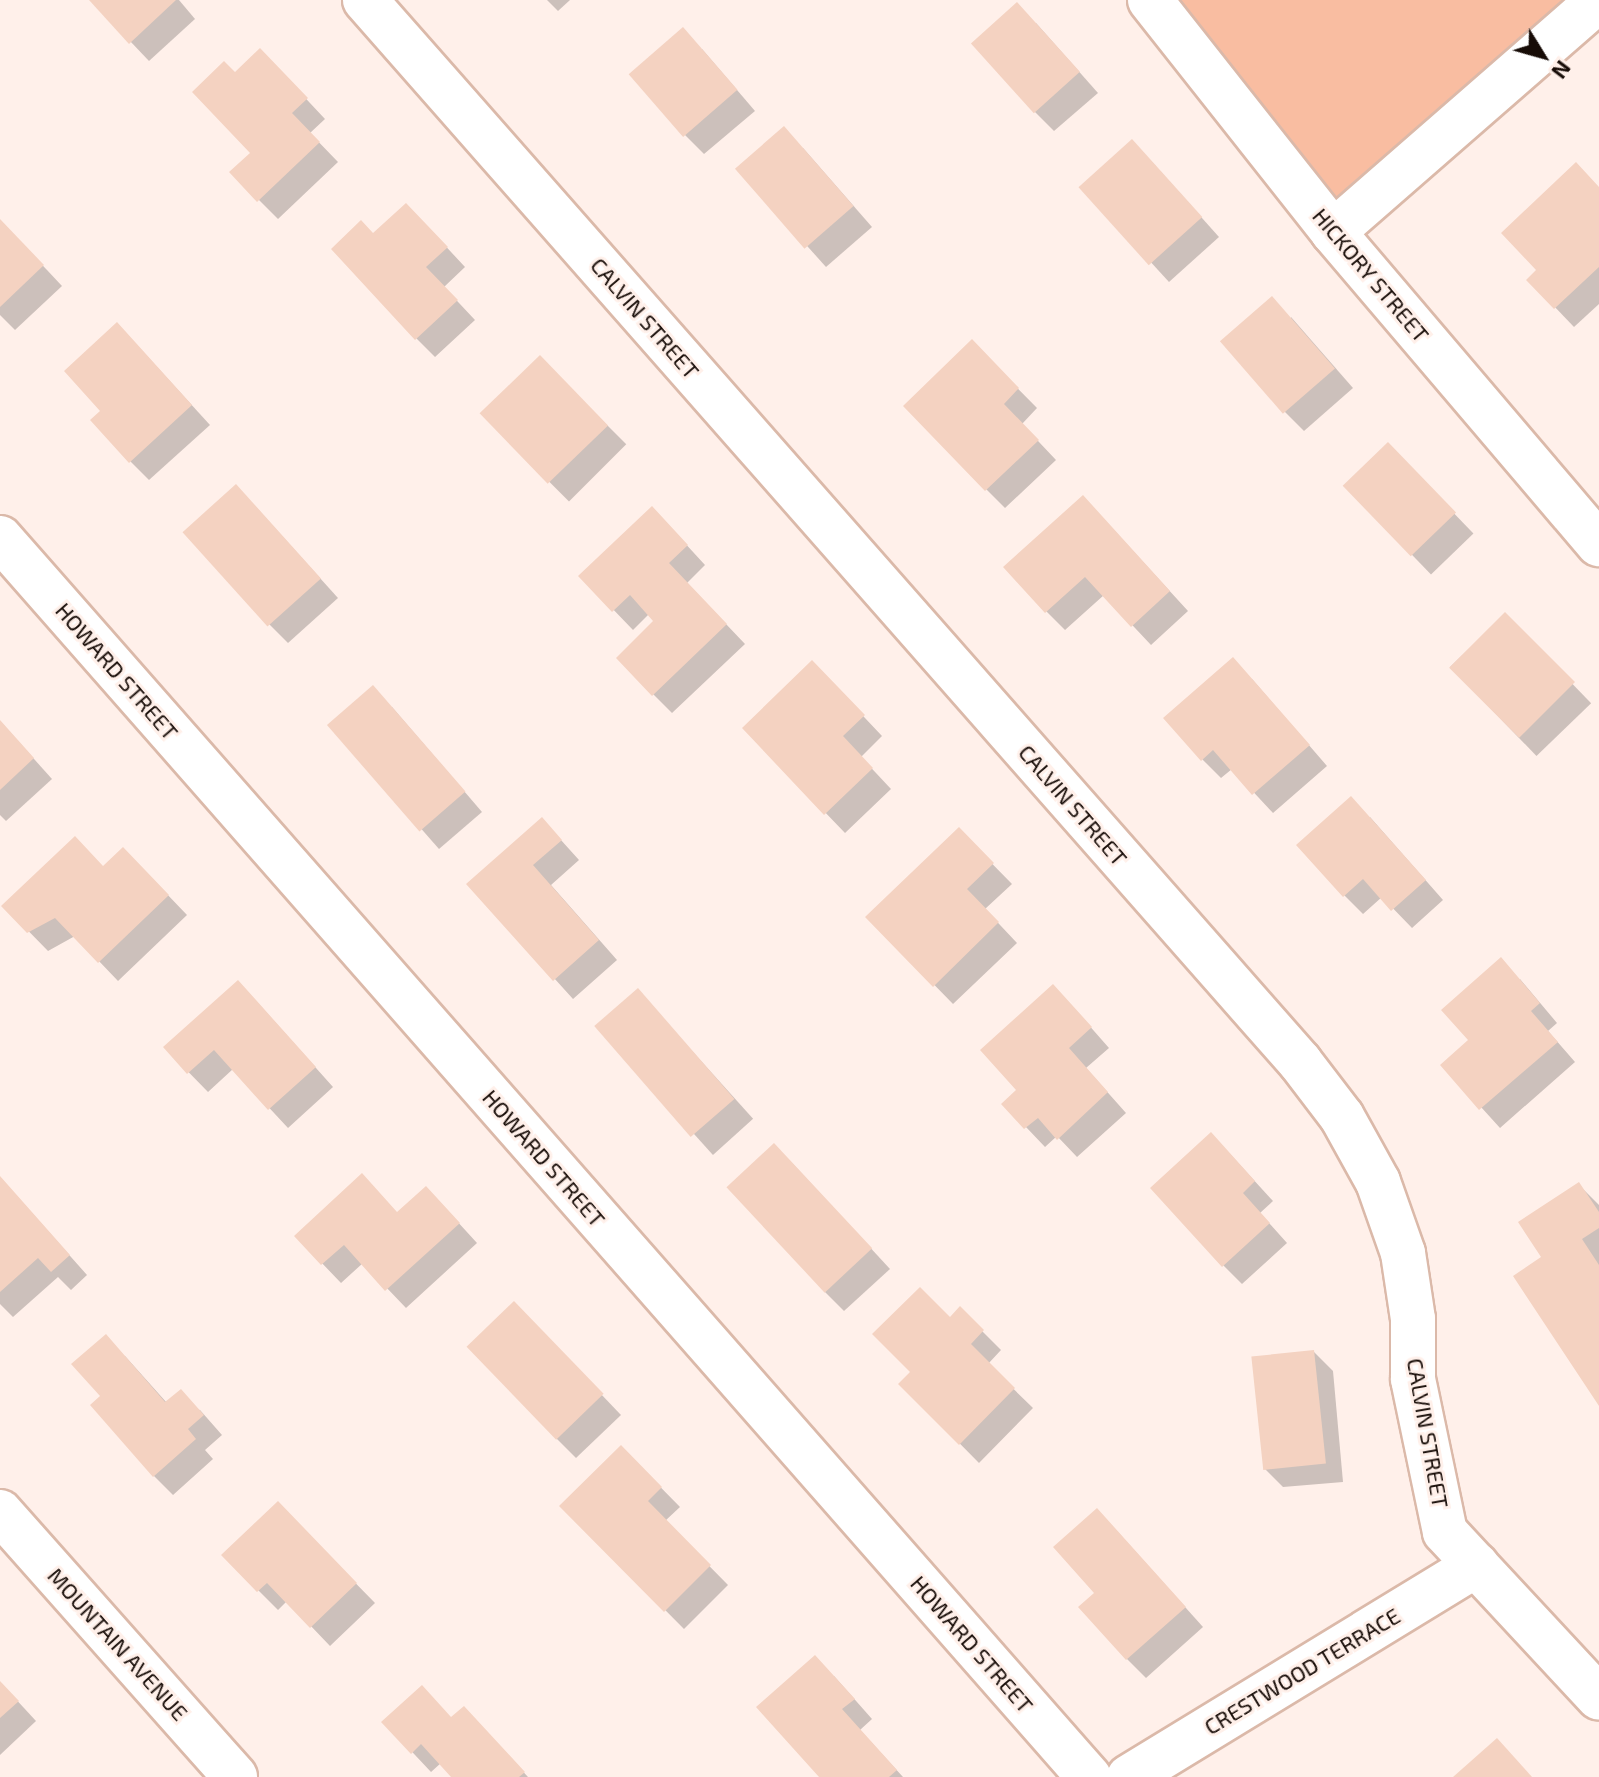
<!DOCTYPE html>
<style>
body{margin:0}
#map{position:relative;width:1599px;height:1777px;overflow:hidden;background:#fff0ea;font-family:"Exo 2",sans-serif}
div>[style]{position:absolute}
.green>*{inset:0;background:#f9bda1}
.shadow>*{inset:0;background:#0003;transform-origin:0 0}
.building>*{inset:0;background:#f4d2c1;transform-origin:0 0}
.roads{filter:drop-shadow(2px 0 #dbb9a9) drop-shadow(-2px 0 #dbb9a9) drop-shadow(0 2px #dbb9a9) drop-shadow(0 -2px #dbb9a9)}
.minor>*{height:44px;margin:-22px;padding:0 22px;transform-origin:22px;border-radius:22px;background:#fff}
span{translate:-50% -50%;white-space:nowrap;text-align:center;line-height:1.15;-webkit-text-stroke:6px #fff0ea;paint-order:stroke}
.street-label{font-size:22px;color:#170c07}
.north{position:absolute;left:1503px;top:16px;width:80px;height:80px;-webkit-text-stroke:6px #fff0ea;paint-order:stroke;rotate:127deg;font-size:22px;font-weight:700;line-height:32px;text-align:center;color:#170c07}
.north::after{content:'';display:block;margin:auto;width:28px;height:36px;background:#170c07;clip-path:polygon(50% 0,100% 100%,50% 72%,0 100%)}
</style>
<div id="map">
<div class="green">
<i style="clip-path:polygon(1150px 0,1582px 0,1339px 214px)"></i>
</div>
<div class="shadow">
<i style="clip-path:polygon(91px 0,179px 0,195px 19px,149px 61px)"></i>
<i style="clip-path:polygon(547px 0,570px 0,558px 11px)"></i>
<i style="clip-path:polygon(1036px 23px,1098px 93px,1054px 131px,1035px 112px)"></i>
<i style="clip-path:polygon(702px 49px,755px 111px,704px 154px,685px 135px)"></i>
<i style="clip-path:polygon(279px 70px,325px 119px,310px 133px,338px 162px,278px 219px,259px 200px,253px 153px,235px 75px)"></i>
<i style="clip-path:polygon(803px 148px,872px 227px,826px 267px,738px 169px)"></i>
<i style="clip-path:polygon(1151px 161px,1219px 237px,1169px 282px,1082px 187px)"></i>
<i style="clip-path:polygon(1599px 189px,1599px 304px,1574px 327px,1529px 280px)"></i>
<i style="clip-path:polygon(0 220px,62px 286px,15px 330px,0 315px)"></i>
<i style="clip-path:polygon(425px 224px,465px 267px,444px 287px,475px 320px,435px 357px,416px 338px,374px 235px)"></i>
<i style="clip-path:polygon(1291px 317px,1353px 388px,1304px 431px,1285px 412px)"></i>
<i style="clip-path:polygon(972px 342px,1037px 408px,1022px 424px,1056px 460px,1005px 508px,986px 489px)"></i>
<i style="clip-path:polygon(136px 344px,210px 425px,149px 480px,130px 461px,103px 411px)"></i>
<i style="left:540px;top:358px;width:122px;height:81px;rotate:45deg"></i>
<i style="left:1388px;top:445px;width:123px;height:59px;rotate:46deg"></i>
<i style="clip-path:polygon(255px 506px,338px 598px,288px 643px,269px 624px)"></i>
<i style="clip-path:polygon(1102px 517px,1188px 611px,1151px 645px,1104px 595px,1065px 630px,1046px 611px)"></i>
<i style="clip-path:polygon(671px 528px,705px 565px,687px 583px,745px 644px,672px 713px,653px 694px,656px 621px,649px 614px,633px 630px,581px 576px)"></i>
<i style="left:1505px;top:614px;width:124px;height:76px;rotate:46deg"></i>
<i style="clip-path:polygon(1252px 679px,1327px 766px,1273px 813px,1232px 769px,1221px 778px,1202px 759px)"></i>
<i style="clip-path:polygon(831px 682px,882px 736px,861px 757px,891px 789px,845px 833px,744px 728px)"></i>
<i style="clip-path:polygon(392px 707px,482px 812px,439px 849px,330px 725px)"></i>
<i style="clip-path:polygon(0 721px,52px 779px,6px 821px,0 815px)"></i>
<i style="clip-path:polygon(1370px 817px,1443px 900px,1412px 928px,1382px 897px,1363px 914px,1344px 895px)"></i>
<i style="clip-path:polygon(542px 819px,579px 860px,551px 885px,617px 960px,573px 999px,469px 884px)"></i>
<i style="clip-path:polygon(959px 830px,1012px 884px,985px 909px,1017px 943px,953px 1004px,868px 917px)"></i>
<i style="clip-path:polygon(104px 868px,142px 868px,187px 915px,118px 981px,75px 936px,48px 951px,4px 906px)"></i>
<i style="clip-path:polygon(1520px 979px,1557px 1023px,1548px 1031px,1575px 1062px,1500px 1128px,1443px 1065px,1471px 1040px)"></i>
<i style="left:638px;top:991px;width:172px;height:54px;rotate:48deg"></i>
<i style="clip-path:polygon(257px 1002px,333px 1087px,288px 1128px,233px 1069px,208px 1092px,165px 1048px)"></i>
<i style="clip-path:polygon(1072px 1006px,1109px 1048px,1086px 1068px,1126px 1113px,1077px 1157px,1057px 1136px,1045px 1147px,1004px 1104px,1019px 1090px)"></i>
<i style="clip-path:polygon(1230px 1154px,1273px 1201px,1260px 1213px,1287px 1243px,1242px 1284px,1223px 1265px)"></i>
<i style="clip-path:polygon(793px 1164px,890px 1269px,844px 1311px,825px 1292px)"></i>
<i style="clip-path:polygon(0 1177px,87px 1275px,71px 1290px,58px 1277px,13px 1317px,0 1304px)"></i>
<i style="clip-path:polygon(1579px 1185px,1599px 1205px,1599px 1402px,1544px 1258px)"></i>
<i style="clip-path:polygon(445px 1208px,477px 1243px,406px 1308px,363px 1263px,341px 1283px,296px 1236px)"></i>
<i style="clip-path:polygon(960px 1309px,1001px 1350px,988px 1364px,1033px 1408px,979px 1463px,901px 1384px)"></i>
<i style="clip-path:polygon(533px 1323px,621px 1415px,576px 1458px,557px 1439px)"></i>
<i style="clip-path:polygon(1314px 1352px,1333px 1371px,1343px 1482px,1283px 1487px,1264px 1468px)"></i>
<i style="clip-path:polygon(125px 1356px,167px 1403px,200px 1410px,222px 1435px,205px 1450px,213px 1459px,173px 1495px,154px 1476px,103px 1396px)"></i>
<i style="clip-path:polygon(621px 1447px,680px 1507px,665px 1521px,728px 1585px,684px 1629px,562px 1506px)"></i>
<i style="clip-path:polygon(278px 1504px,375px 1603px,330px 1646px,287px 1601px,278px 1610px,224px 1556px)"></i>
<i style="clip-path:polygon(1116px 1530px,1203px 1627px,1146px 1678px,1127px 1659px,1097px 1593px)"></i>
<i style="clip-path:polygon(834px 1676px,872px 1719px,860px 1730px,903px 1777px,822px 1777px)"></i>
<i style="clip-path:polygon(0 1682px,36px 1721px,0 1755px)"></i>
<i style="clip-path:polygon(452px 1719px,483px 1728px,528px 1777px,454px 1777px,441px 1763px,431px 1772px,384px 1722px)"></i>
</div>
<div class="building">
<i style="clip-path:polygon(89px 0,176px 0,129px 44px)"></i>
<i style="left:1017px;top:2px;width:94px;height:62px;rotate:48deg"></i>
<i style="left:683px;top:27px;width:83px;height:72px;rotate:49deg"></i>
<i style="clip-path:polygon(260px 48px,308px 98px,292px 113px,320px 142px,257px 202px,229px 172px,250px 153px,192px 92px,224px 61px,235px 72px)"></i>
<i style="left:784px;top:126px;width:106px;height:65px;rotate:49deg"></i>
<i style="left:1132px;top:139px;width:105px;height:72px;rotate:48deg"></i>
<i style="clip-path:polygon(1576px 162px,1599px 187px,1599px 267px,1554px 309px,1526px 280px,1536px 270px,1501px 233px)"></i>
<i style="clip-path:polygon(406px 203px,448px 247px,426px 267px,458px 300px,415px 340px,331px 249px,361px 220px,373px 233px)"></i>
<i style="clip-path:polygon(0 219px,44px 265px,0 307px)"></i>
<i style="left:1272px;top:296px;width:96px;height:69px;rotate:49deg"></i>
<i style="clip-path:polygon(117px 322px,192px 405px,129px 463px,90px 420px,100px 411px,64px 371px)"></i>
<i style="clip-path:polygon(972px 339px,1019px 388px,1004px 404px,1039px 440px,985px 491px,903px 406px)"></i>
<i style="left:540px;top:355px;width:98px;height:84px;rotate:46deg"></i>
<i style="left:1388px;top:442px;width:98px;height:63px;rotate:46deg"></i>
<i style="left:236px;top:484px;width:127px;height:72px;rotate:48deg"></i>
<i style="clip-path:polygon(1083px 495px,1170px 591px,1131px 627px,1085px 577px,1045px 613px,1003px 567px)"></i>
<i style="clip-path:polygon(652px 506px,688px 545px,669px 563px,727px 624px,652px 696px,616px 658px,653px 621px,630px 595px,612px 612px,578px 576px)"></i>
<i style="left:1505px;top:612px;width:99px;height:79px;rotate:45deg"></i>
<i style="clip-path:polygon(1233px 657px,1310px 745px,1252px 795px,1213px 750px,1201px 761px,1163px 718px)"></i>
<i style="clip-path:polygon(812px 660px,865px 715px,843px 736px,873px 768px,824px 815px,742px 728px)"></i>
<i style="left:373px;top:685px;width:141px;height:61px;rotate:49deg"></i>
<i style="clip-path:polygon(0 720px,34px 758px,0 790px)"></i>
<i style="clip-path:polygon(1351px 796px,1426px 880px,1391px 911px,1363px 879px,1343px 897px,1296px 845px)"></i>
<i style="clip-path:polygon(542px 817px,562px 840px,533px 865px,599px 940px,553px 981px,466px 884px)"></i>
<i style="clip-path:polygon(959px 827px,994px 863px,967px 889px,999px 922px,933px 987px,865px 917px)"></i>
<i style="clip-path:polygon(75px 836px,103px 866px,123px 847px,169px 895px,98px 963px,55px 918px,27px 933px,1px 906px)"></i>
<i style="clip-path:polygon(1501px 957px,1540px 1003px,1531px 1011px,1558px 1042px,1479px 1110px,1440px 1065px,1468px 1040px,1441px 1010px)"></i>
<i style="clip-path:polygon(238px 980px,316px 1067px,268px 1110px,214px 1050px,187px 1074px,163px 1047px)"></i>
<i style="clip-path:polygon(1053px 984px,1092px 1027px,1069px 1048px,1108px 1092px,1057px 1140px,1038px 1118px,1024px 1129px,1001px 1104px,1016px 1090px,980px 1050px)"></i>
<i style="left:638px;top:988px;width:147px;height:58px;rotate:49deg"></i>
<i style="clip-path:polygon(1211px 1132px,1255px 1181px,1243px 1193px,1270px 1223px,1222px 1267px,1150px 1188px)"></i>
<i style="left:774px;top:1143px;width:144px;height:65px;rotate:47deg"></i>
<i style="clip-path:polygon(362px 1173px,397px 1212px,426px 1186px,460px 1223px,385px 1291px,344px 1245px,321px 1265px,294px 1236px)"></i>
<i style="clip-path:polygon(0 1176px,70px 1255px,51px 1272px,38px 1258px,0 1292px)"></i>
<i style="clip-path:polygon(1579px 1182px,1599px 1212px,1599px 1228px,1582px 1239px,1599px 1265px,1599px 1406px,1513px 1276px,1541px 1257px,1518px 1222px)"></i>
<i style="clip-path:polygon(920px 1287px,950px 1317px,960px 1306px,984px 1330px,971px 1344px,1015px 1388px,959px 1445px,898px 1384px,910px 1372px,872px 1334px)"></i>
<i style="left:514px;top:1301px;width:129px;height:66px;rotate:46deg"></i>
<i style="clip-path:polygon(106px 1334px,165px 1402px,181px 1389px,204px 1415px,188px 1429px,196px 1439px,153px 1477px,90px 1405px,100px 1396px,71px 1364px)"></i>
<i style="left:1314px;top:1350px;width:114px;height:63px;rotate:84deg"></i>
<i style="clip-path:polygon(621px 1445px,662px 1487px,648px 1501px,711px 1565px,664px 1612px,559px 1506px)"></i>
<i style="clip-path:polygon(278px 1501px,357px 1583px,310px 1628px,267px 1583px,257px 1592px,221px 1555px)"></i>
<i style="clip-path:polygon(1097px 1508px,1186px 1607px,1126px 1660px,1078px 1607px,1094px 1593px,1053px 1547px)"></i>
<i style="clip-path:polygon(815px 1655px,855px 1699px,842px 1709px,897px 1770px,889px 1777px,819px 1777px,756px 1707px)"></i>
<i style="clip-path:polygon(0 1681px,19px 1701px,0 1718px)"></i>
<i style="clip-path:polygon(422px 1685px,451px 1717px,464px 1706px,525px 1772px,519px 1777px,451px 1777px,421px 1744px,411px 1754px,381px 1722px)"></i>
<i style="clip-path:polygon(1497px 1738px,1532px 1777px,1453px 1777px)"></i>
</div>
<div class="roads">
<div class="minor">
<i style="left:365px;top:0;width:1415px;rotate:48.64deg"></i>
<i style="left:1300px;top:1062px;width:69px;rotate:52.6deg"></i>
<i style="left:1342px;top:1117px;width:74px;rotate:61deg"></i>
<i style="left:1378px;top:1182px;width:75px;rotate:70.6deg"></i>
<i style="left:1403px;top:1253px;width:67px;rotate:81.4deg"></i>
<i style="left:1413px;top:1319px;width:60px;rotate:90deg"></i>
<i style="left:1413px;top:1379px;width:156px;rotate:78.2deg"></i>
<i style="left:1445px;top:1532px;width:226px;rotate:47.1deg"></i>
<i style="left:1150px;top:0;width:295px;rotate:51.7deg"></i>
<i style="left:1333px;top:232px;width:410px;rotate:49.6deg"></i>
<i style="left:1333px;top:232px;width:353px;rotate:-41.1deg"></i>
<i style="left:0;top:538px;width:1650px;rotate:48.69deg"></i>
<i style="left:0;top:1512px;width:354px;rotate:48.4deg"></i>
<i style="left:1129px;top:1777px;width:407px;rotate:-31.4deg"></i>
</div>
</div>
<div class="street-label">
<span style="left:1371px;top:275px;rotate:50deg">HICKORY STREET</span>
<span style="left:645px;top:318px;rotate:49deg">CALVIN STREET</span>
<span style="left:117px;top:671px;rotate:49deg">HOWARD STREET</span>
<span style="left:1073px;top:805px;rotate:49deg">CALVIN STREET</span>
<span style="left:544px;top:1158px;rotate:49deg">HOWARD STREET</span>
<span style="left:1428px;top:1433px;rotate:80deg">CALVIN STREET</span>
<span style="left:118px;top:1644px;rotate:48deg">MOUNTAIN AVENUE</span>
<span style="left:972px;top:1644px;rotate:49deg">HOWARD STREET</span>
<span style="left:1302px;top:1671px;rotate:-31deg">CRESTWOOD TERRACE</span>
</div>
<div class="north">N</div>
</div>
